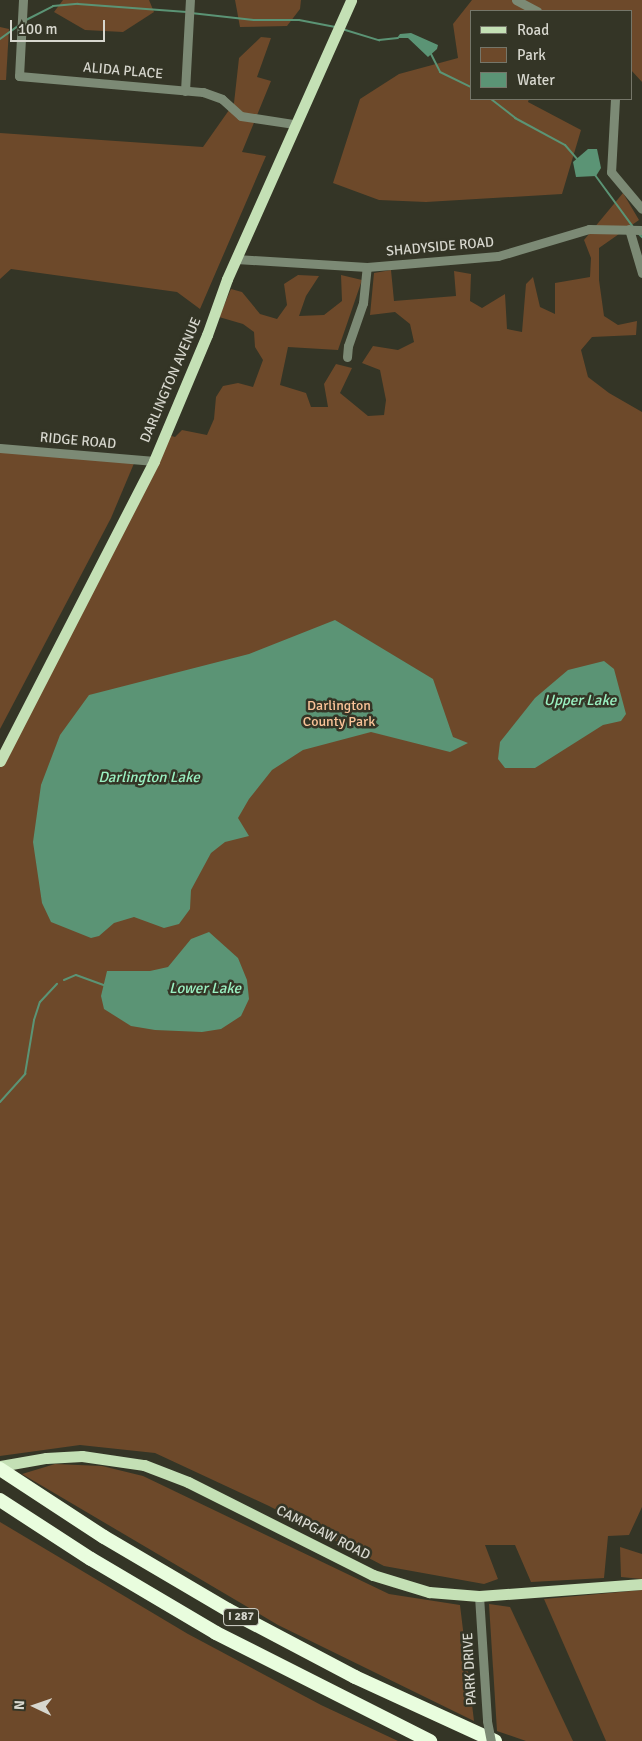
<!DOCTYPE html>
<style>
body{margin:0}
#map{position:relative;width:642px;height:1741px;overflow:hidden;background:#343526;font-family:Signika,sans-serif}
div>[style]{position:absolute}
.green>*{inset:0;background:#6d492a}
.water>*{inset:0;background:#5b9475}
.stream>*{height:2px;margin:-1px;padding:0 1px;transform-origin:1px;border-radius:1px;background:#5b9475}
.minor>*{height:9px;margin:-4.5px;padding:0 4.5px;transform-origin:4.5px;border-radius:4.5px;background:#7c8a75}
.major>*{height:11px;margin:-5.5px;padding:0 5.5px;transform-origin:5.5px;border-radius:5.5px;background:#c4e0b5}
.highway>*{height:14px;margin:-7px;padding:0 7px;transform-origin:7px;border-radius:7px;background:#e9fdde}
.minor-bridge>*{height:9px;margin:-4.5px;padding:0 4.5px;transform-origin:4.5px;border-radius:4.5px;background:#7c8a75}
span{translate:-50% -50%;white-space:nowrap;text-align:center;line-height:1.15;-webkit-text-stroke:5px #343526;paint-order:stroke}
.shield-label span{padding:1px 4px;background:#343526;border:1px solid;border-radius:4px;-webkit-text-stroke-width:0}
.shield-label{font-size:12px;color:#d7d7ce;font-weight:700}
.street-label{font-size:14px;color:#d7d7ce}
.park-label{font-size:14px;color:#fac398}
.water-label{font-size:15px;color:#9af0c1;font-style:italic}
.legend{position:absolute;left:470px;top:10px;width:162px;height:90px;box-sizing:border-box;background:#343526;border:1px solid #757669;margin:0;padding:6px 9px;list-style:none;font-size:15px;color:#d7d7ce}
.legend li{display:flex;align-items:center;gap:10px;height:25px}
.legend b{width:25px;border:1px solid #757669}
.north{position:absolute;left:10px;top:1681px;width:50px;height:50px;-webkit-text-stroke:4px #343526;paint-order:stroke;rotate:273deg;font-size:14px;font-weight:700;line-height:20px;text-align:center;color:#d7d7ce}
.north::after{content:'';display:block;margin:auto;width:18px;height:22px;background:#d7d7ce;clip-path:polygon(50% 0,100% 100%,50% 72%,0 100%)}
.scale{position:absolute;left:10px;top:20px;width:95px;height:22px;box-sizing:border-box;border:2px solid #d7d7ce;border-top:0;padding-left:6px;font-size:15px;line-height:18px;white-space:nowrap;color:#d7d7ce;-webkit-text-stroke:4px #343526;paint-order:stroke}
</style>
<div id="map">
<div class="green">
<i style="clip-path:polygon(63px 0,149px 0,154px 12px,123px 32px,85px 30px,54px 12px)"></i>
<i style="clip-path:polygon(235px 0,301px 0,300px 9px,287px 26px,240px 27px)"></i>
<i style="clip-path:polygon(472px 0,642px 0,642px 82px,631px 70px,631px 11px,471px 11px,471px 99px,529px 99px,528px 102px,581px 130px,562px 194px,426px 202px,379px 200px,333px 183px,360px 99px,399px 74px,458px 58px,453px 24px)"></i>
<i style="clip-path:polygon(0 27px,9px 29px,6px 80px,0 80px)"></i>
<i style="clip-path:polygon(261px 37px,271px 38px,257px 77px,271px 81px,242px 152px,266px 156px,200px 309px,177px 292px,11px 269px,0 279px,0 133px,203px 147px,234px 103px,239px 58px)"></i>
<i style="clip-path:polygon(623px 193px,639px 220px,599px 248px,599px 280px,604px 316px,618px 325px,637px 321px,636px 335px,592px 337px,581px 350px,588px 377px,609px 393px,642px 412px,642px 1507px,629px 1535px,608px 1536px,604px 1578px,531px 1582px,515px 1545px,485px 1545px,498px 1579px,484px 1584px,384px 1566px,269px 1506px,155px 1453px,80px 1445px,0 1456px,0 761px,165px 434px,175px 437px,182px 430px,207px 435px,214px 419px,216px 397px,223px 386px,238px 383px,253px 387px,263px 360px,255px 347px,254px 332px,243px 324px,219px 317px,231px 289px,242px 292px,260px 314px,277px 319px,287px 305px,284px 284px,298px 275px,319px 276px,306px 296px,299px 316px,324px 315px,342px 301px,341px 275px,362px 280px,338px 350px,288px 347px,280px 385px,306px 393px,311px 407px,328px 407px,324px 384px,336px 364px,352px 368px,340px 393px,368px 416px,384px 415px,386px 400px,380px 370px,362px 363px,373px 346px,398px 350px,414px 342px,410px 324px,395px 312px,370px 315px,374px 273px,391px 270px,394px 301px,456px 296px,454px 271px,471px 274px,470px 301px,482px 308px,505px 294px,507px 329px,522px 332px,526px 284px,533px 277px,540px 307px,555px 314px,555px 283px,590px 277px,591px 258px,584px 240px)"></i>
<i style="clip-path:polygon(0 448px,135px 461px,111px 518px,0 729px)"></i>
<i style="clip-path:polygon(55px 1464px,102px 1466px,143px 1476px,389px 1594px,460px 1605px,474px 1721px,278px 1625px,22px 1474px)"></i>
<i style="clip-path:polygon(0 1522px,188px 1634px,321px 1705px,398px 1741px,0 1741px)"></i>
<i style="clip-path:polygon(620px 1547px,642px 1554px,642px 1579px,621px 1577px)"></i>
<i style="clip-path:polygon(642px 1590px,642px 1741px,606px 1741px,544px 1599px)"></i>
<i style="clip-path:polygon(489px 1604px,510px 1607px,573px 1741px,526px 1741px,497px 1731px)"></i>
</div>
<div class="water">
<i style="clip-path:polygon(411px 33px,438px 45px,437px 49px,428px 57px,408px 38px,397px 38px,400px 34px)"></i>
<i style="clip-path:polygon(588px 149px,597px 149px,601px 168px,596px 176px,576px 177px,573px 162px)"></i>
<i style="clip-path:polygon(335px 620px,433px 679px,453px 737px,468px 743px,450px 752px,371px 732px,303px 750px,272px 770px,249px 799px,238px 818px,249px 836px,225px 842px,211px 853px,191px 890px,190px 909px,179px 924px,164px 928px,134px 917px,114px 923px,99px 936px,91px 938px,51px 922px,42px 903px,33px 842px,41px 785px,60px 735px,89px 695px,249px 654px)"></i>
<i style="clip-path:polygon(604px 661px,614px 669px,626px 714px,621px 721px,603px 725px,535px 768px,505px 768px,498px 759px,500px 742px,535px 698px,568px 670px)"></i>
<i style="clip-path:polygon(209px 932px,238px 958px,247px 980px,249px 999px,241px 1016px,221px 1029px,202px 1032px,155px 1030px,131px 1026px,104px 1009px,101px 996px,107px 971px,150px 971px,168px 967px,191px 939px)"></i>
</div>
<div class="stream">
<i style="left:191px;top:13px;width:63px;rotate:6.3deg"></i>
<i style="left:254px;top:20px;width:45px"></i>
<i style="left:299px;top:20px;width:37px;rotate:11deg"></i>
<i style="left:26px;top:20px;width:30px;rotate:-27deg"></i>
<i style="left:53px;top:6px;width:25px;rotate:-5deg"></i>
<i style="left:78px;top:4px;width:109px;rotate:4.2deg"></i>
<i style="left:342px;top:29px;width:39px;rotate:17deg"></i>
<i style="left:379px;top:40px;width:19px;rotate:-6deg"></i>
<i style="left:0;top:39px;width:22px;rotate:-36deg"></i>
<i style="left:430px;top:52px;width:22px;rotate:63deg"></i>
<i style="left:440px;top:72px;width:34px;rotate:26deg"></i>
<i style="left:491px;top:99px;width:31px;rotate:38deg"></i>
<i style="left:515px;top:118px;width:57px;rotate:28.4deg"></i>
<i style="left:565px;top:145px;width:20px;rotate:49deg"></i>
<i style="left:595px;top:175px;width:64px;rotate:53.8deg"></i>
<i style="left:638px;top:233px;width:6px;rotate:45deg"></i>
<i style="left:64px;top:980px;width:13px;rotate:-23deg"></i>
<i style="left:76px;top:975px;width:30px;rotate:20deg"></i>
<i style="left:0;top:1102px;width:38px;rotate:-48deg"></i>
<i style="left:25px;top:1074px;width:55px;rotate:-80.5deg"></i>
<i style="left:34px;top:1020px;width:19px;rotate:-72deg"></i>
<i style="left:40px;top:1002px;width:25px;rotate:-47deg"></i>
</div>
<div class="minor">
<i style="left:23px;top:0;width:76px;rotate:93deg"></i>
<i style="left:19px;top:76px;width:185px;rotate:5deg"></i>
<i style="left:203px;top:92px;width:20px;rotate:20deg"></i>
<i style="left:222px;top:99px;width:25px;rotate:42deg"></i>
<i style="left:241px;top:116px;width:54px;rotate:8.6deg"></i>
<i style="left:516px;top:0;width:24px;rotate:28deg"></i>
<i style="left:185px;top:91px;width:91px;rotate:-86.9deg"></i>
<i style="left:615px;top:99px;width:73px;rotate:93.1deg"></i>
<i style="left:611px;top:172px;width:48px;rotate:50deg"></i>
<i style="left:629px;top:229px;width:46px;rotate:73.5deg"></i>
<i style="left:236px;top:259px;width:131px;rotate:3.5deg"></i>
<i style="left:367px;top:267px;width:131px;rotate:-4.8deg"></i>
<i style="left:498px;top:256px;width:95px;rotate:-16.5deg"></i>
<i style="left:589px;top:229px;width:53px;rotate:1.1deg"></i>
<i style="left:347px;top:357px;width:11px;rotate:-85deg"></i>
<i style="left:348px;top:346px;width:46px;rotate:-70.8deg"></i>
<i style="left:363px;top:303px;width:36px;rotate:-84deg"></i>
<i style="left:0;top:448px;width:155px;rotate:4.8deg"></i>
<i style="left:479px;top:1596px;width:125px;rotate:86.3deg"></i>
</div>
<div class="major">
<i style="left:0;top:761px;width:337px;rotate:-62.8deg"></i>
<i style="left:154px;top:461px;width:137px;rotate:-67.2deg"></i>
<i style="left:207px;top:335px;width:59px;rotate:-70.3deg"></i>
<i style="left:227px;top:279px;width:305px;rotate:-66deg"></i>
<i style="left:0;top:1466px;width:47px;rotate:-9.9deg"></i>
<i style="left:46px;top:1458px;width:36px;rotate:-3deg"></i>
<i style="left:82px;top:1456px;width:63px;rotate:8.3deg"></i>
<i style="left:144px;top:1465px;width:47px;rotate:21.1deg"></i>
<i style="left:188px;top:1482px;width:207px;rotate:26.7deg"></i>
<i style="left:373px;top:1575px;width:59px;rotate:16.9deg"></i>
<i style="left:429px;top:1592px;width:50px;rotate:4.6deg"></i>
<i style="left:479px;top:1596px;width:163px;rotate:-4.2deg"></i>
</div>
<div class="highway">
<i style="left:0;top:1469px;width:124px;rotate:33.2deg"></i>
<i style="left:104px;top:1537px;width:144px;rotate:30.5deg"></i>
<i style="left:228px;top:1610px;width:144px;rotate:27.8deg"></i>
<i style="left:355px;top:1677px;width:154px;rotate:24.6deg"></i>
<i style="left:0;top:1500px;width:108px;rotate:33deg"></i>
<i style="left:91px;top:1559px;width:145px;rotate:30.6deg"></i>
<i style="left:216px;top:1633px;width:240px;rotate:26.8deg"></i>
</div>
<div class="minor-bridge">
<i style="left:487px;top:1721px;width:20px;rotate:79deg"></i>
</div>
<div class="shield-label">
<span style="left:241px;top:1617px">I 287</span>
</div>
<div class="street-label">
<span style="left:123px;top:71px;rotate:5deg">ALIDA PLACE</span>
<span style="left:440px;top:247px;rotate:-5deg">SHADYSIDE ROAD</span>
<span style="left:171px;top:380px;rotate:-67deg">DARLINGTON AVENUE</span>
<span style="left:78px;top:441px;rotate:5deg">RIDGE ROAD</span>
<span style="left:323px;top:1533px;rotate:27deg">CAMPGAW ROAD</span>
<span style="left:470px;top:1669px;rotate:-93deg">PARK DRIVE</span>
</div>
<div class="park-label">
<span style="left:339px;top:714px">Darlington<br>County Park</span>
</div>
<div class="water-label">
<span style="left:580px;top:701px">Upper Lake</span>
<span style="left:149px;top:778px">Darlington Lake</span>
<span style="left:205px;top:989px">Lower Lake</span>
</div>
<ul class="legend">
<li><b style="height:6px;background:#c4e0b5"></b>Road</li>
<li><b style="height:14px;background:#6d492a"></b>Park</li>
<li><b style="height:14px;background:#5b9475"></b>Water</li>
</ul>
<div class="north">N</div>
<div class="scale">100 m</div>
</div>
